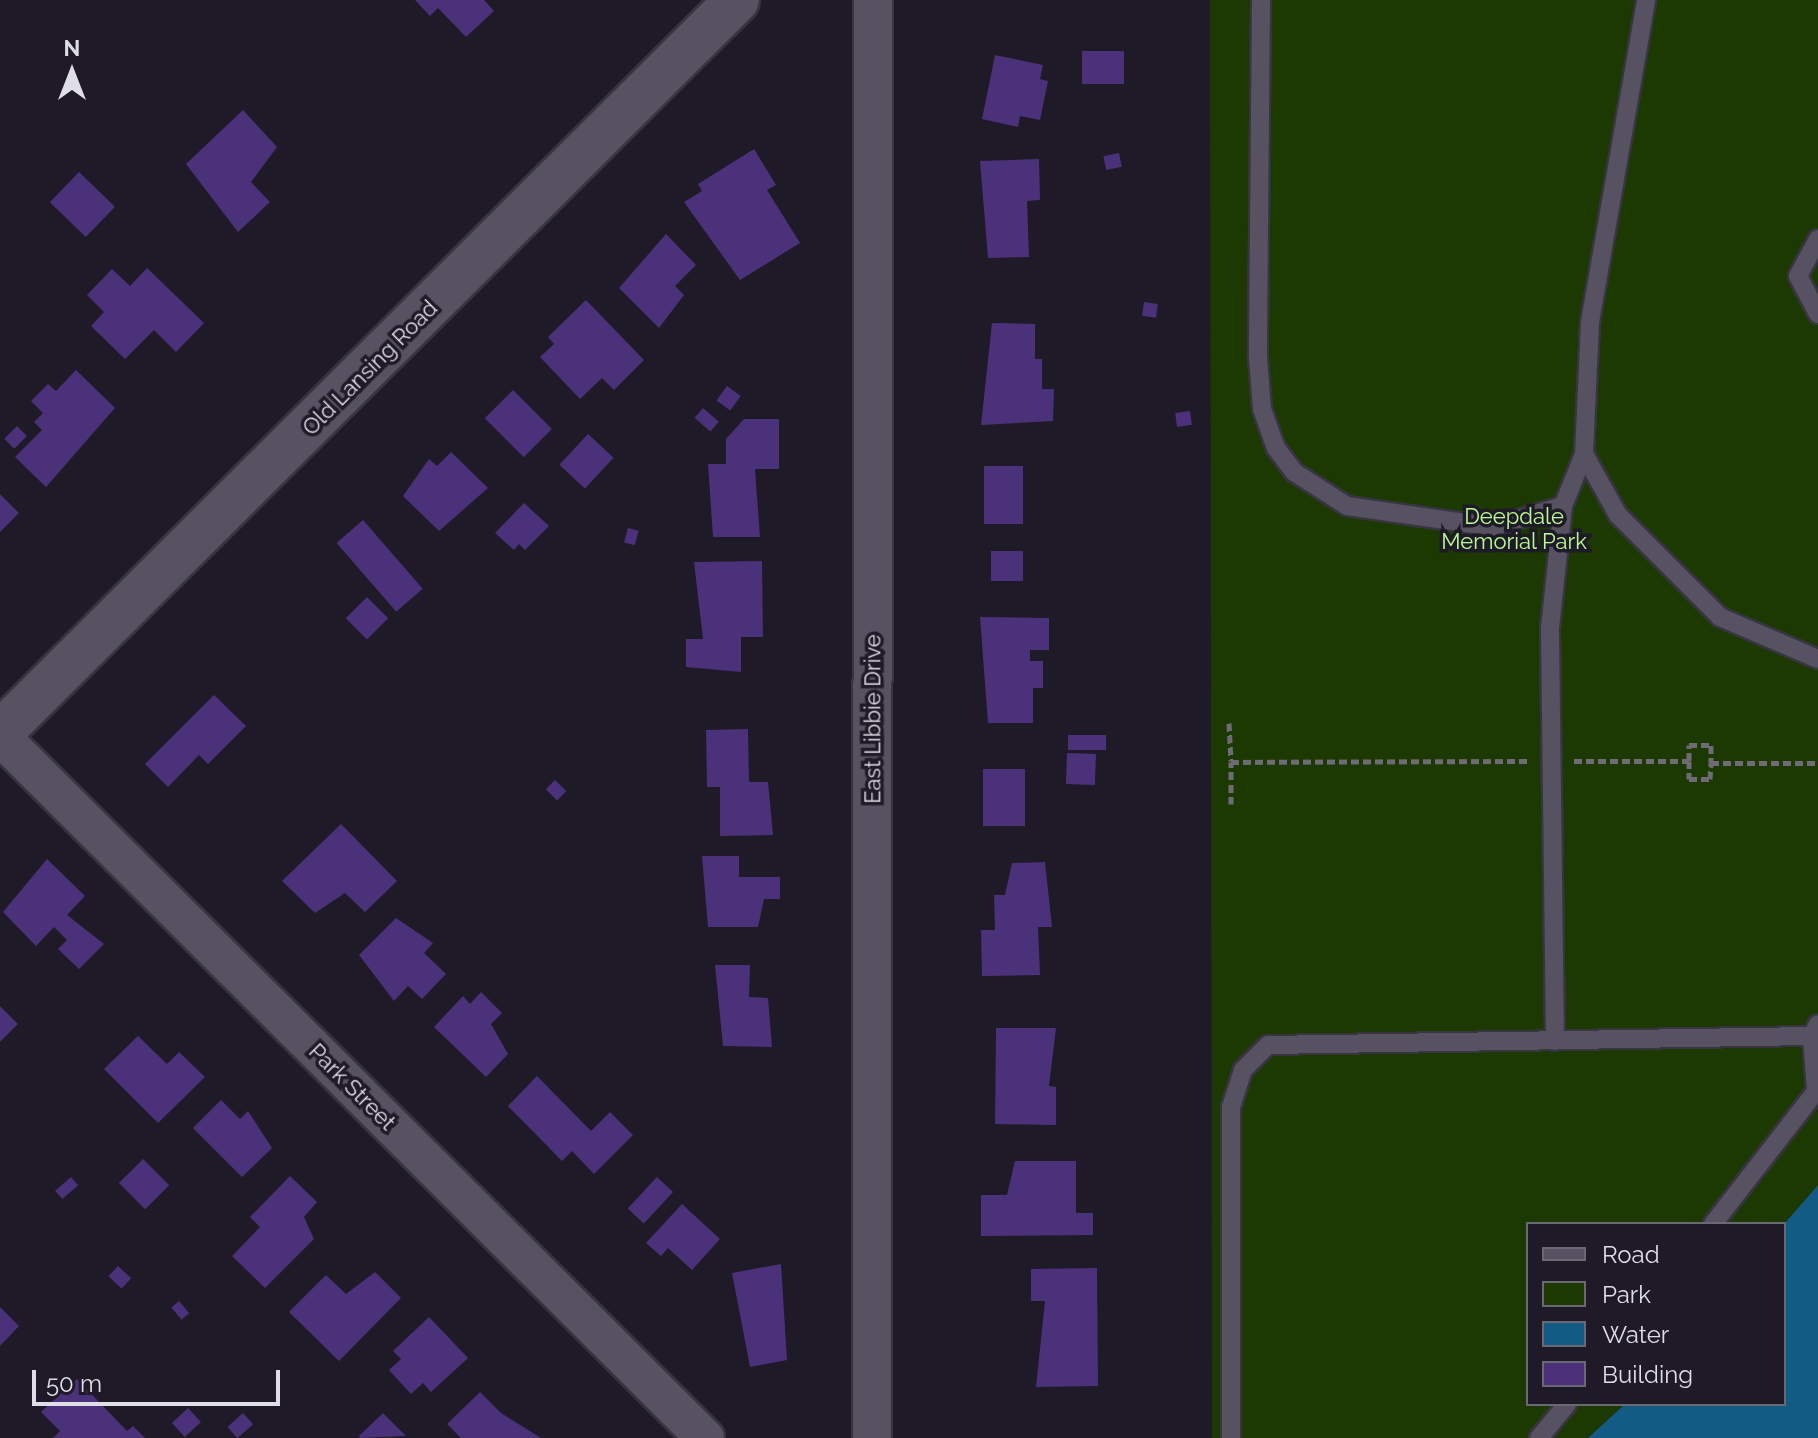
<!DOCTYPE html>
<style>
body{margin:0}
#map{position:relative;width:1818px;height:1438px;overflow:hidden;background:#1e1a27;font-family:Raleway,sans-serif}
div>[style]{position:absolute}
.green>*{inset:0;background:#1c3902}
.water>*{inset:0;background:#125b84}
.building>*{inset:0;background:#4b317a;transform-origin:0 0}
.path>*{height:5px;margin-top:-2.5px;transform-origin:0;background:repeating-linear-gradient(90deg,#6e6b76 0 8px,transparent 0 12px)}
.roads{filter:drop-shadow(2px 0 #37353f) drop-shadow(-2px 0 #37353f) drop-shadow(0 2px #37353f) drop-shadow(0 -2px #37353f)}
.service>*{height:18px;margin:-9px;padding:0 9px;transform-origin:9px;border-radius:9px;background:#565261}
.minor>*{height:38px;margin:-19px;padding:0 19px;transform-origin:19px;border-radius:19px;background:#565261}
.tertiary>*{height:44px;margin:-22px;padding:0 22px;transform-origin:22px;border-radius:22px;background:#565261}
span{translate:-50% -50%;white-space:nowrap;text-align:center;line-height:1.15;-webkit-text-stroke:7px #1e1a27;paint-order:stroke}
.street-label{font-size:22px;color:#dfdde6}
.park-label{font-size:22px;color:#bafa92}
.legend{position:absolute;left:1526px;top:1222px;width:260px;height:184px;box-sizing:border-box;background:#1e1a27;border:2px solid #6b6873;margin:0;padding:10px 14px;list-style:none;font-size:24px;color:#dfdde6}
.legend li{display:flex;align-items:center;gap:16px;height:40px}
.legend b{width:40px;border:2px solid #6b6873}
.north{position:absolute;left:32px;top:32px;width:80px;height:80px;-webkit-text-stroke:6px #1e1a27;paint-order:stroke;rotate:0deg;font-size:22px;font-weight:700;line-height:32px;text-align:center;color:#dfdde6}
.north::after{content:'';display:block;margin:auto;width:28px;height:36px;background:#dfdde6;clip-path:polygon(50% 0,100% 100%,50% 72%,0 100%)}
.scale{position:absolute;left:32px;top:1370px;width:248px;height:36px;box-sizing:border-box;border:4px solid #dfdde6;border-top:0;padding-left:10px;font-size:24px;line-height:28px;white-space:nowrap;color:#dfdde6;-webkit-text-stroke:6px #1e1a27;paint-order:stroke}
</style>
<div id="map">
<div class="green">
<i style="clip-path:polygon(1210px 0,1818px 0,1818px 1185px,1784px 1224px,1528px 1224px,1528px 1404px,1625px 1404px,1588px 1438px,1212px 1438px)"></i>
</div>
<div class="water">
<i style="clip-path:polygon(1818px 1185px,1818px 1438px,1588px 1438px,1625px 1404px,1784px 1404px,1784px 1224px)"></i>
</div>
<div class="building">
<i style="clip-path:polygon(415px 0,484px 0,494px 11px,466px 37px,438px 8px,430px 16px)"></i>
<i style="left:1082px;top:51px;width:42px;height:33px"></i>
<i style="clip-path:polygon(995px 55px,1043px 65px,1040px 79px,1048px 81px,1040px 120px,1020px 116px,1018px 127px,982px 119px)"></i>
<i style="clip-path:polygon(243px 110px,277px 147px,251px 182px,270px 202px,238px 232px,186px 164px)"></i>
<i style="clip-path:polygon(754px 149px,776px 185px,767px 190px,800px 243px,740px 280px,684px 202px,702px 191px,698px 184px)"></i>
<i style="left:1119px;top:153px;width:14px;height:16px;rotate:78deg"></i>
<i style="clip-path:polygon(1039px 159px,1040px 200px,1027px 201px,1029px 257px,988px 258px,980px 161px)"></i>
<i style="left:79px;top:172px;width:50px;height:42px;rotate:44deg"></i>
<i style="clip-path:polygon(666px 234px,696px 265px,675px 286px,684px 295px,659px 328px,619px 288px)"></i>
<i style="clip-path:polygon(147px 268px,204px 323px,176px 352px,154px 330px,125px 359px,91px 326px,104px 312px,87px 295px,112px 269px,130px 286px)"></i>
<i style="clip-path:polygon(586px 300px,644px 360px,614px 390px,602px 378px,580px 399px,540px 357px,554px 344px,548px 337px)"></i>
<i style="left:1144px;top:302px;width:14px;height:14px;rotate:8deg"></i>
<i style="clip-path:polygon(992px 323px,1035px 324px,1035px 359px,1042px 359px,1042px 389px,1054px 389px,1053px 421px,981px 425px)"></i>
<i style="clip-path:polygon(76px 370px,115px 408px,46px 487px,15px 457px,42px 430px,34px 422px,43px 413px,31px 401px,48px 384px,56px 391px)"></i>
<i style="left:727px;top:386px;width:17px;height:18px;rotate:36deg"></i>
<i style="left:513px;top:390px;width:55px;height:40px;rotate:45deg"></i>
<i style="left:703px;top:408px;width:21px;height:13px;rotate:41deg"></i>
<i style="left:1190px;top:411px;width:14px;height:15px;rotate:82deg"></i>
<i style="clip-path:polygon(744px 419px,779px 419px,779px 469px,755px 469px,760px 537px,713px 537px,708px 464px,726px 464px,726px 439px)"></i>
<i style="left:17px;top:426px;width:14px;height:18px;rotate:45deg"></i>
<i style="left:588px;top:434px;width:35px;height:42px;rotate:43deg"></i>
<i style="clip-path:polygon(451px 452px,488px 488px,439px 531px,403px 496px,429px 459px,437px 466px)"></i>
<i style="left:984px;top:466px;width:39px;height:58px"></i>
<i style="clip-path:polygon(0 494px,19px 513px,0 532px)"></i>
<i style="clip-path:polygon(524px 503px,549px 526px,525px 550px,519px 544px,514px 550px,495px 533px)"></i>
<i style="left:363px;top:520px;width:91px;height:35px;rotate:49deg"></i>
<i style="left:628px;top:528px;width:11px;height:15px;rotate:15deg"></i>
<i style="left:991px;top:551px;width:32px;height:30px"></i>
<i style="clip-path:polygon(762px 561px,763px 637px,741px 637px,741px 672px,686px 667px,686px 639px,703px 639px,694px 562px)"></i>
<i style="left:367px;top:597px;width:30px;height:30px;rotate:45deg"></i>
<i style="clip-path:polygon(980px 617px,1049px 618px,1049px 650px,1030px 650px,1030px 661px,1043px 661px,1043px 688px,1033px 688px,1033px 723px,988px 723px)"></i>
<i style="clip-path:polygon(214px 695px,246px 726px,208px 764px,199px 755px,168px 787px,145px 764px)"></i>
<i style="clip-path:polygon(748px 729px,749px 782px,768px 782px,773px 835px,720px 836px,720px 787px,707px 787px,706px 730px)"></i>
<i style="left:1068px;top:735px;width:38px;height:15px"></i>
<i style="left:1067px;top:753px;width:29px;height:31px;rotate:2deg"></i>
<i style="left:1025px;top:769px;width:57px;height:42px;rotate:90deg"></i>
<i style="left:555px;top:780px;width:16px;height:13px;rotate:45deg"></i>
<i style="clip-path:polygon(341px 824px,397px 881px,365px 912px,345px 893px,315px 913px,282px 881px)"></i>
<i style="clip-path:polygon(702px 856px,739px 856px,739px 877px,780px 877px,780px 899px,764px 899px,758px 927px,708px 927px)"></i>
<i style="clip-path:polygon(47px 859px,85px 896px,67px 915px,104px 944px,79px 969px,58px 949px,67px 940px,54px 927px,36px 946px,3px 912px)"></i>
<i style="clip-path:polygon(1045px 862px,1052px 927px,1038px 927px,1040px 975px,982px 976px,981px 930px,995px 930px,994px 895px,1005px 895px,1012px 863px)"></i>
<i style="clip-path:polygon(396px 918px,433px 943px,424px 953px,446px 974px,422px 999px,408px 986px,394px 1001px,359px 955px)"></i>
<i style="clip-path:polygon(715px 965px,750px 965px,749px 997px,768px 998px,772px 1047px,723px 1046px)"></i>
<i style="clip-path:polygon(481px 992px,502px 1013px,491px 1024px,508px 1054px,486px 1077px,434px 1027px,463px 996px,470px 1004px)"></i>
<i style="clip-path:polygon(0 1006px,18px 1024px,0 1042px)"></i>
<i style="clip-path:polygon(996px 1028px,1056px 1028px,1049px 1086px,1056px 1087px,1056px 1125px,995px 1124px)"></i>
<i style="clip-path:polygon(138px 1036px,167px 1064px,179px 1052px,205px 1077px,158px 1123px,104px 1069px)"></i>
<i style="clip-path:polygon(537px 1076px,591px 1131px,610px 1112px,633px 1135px,594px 1174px,572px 1151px,562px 1161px,508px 1106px)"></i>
<i style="clip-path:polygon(221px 1100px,240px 1119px,248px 1111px,272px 1148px,242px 1177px,193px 1128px)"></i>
<i style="left:143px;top:1159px;width:37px;height:34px;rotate:45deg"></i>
<i style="clip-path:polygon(1015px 1161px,1076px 1161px,1076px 1213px,1093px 1213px,1093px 1235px,981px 1236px,981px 1195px,1007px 1195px)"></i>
<i style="clip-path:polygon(290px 1176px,317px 1202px,304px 1217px,314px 1239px,265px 1288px,232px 1256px,260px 1227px,250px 1217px)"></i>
<i style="left:71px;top:1177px;width:11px;height:21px;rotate:49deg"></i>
<i style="left:657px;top:1177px;width:22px;height:43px;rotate:43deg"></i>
<i style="clip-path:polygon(682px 1204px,720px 1239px,692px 1270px,668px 1248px,661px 1256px,646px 1243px)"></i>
<i style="clip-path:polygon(781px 1264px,787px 1360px,750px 1367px,732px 1273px)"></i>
<i style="left:118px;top:1266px;width:18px;height:14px;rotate:43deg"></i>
<i style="clip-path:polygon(1097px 1268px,1098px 1386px,1036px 1387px,1045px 1301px,1031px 1301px,1031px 1269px)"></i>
<i style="clip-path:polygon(375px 1272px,401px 1298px,339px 1361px,289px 1312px,326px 1275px,346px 1294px)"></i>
<i style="left:179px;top:1301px;width:16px;height:10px;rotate:50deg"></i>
<i style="clip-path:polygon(0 1307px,19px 1326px,0 1346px)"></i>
<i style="clip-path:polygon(429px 1317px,468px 1358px,431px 1392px,423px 1383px,411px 1394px,389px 1370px,401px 1359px,393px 1351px)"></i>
<i style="clip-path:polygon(77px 1379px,127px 1431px,133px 1426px,145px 1438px,53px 1438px,60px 1431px,41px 1412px)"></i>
<i style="clip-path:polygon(480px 1392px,501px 1413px,541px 1438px,461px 1438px,447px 1424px)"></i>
<i style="left:188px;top:1408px;width:19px;height:22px;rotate:47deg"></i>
<i style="left:243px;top:1413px;width:15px;height:21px;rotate:48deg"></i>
<i style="clip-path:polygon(383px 1413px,406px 1436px,360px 1438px,359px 1436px)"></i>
</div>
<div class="path">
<i style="left:1229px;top:723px;width:38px;rotate:87deg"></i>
<i style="left:1574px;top:761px;width:115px"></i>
<i style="left:1689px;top:761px;width:16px;rotate:-90deg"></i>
<i style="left:1689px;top:745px;width:22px"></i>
<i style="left:1711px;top:745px;width:18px;rotate:90deg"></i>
<i style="left:1711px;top:763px;width:107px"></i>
<i style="left:1689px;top:761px;width:18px;rotate:90deg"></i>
<i style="left:1689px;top:779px;width:21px"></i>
<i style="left:1710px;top:779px;width:16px;rotate:-86deg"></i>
<i style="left:1231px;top:804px;width:42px;rotate:-90deg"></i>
<i style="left:1231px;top:762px;width:297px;rotate:-0.2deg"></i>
</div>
<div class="roads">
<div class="service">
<i style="left:1261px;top:0;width:358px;rotate:90.5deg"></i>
<i style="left:1258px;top:358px;width:51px;rotate:85.5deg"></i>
<i style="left:1262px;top:409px;width:41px;rotate:70.3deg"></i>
<i style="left:1276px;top:448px;width:30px;rotate:53deg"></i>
<i style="left:1294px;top:472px;width:63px;rotate:32.7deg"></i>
<i style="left:1347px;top:506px;width:147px;rotate:8.2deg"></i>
<i style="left:1492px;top:527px;width:74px;rotate:-16.5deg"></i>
<i style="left:1818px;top:239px;width:42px;rotate:118.4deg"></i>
<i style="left:1798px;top:276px;width:43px;rotate:62.2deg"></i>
<i style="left:1584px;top:454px;width:70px;rotate:60.9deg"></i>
<i style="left:1618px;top:515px;width:144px;rotate:45deg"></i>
<i style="left:1720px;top:617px;width:107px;rotate:23.2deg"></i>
<i style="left:1555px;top:1041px;width:413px;rotate:-90.7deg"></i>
<i style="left:1550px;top:628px;width:123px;rotate:-83.9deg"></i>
<i style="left:1563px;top:506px;width:56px;rotate:-68deg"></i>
<i style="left:1584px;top:454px;width:132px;rotate:-87.4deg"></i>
<i style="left:1590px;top:322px;width:327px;rotate:-80.1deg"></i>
<i style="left:1713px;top:1224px;width:168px;rotate:-52.2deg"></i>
<i style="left:1816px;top:1091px;width:55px;rotate:-94.2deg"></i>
<i style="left:1812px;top:1036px;width:13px;rotate:-63deg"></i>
<i style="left:1231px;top:1438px;width:331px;rotate:-90deg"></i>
<i style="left:1231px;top:1107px;width:39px;rotate:-72deg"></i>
<i style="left:1243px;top:1070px;width:35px;rotate:-45deg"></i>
<i style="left:1268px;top:1045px;width:544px;rotate:-0.95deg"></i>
<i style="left:1539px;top:1438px;width:44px;rotate:-50.5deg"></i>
</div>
<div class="minor">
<i style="left:0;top:736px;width:995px;rotate:44.88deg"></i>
<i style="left:872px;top:1438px;width:1438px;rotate:-89.96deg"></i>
</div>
<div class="tertiary">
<i style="left:0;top:733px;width:1039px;rotate:-44.84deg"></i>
</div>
</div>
<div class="street-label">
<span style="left:370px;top:368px;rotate:-45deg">Old Lansing Road</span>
<span style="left:873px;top:719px;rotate:-90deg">East Libbie Drive</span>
<span style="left:352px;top:1087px;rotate:45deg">Park Street</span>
</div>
<div class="park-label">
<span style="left:1514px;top:529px">Deepdale<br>Memorial Park</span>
</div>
<ul class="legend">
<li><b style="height:10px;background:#565261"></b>Road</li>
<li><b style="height:22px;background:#1c3902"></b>Park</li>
<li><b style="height:22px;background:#125b84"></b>Water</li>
<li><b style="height:22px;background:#4b317a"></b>Building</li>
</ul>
<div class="north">N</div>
<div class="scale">50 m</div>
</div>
